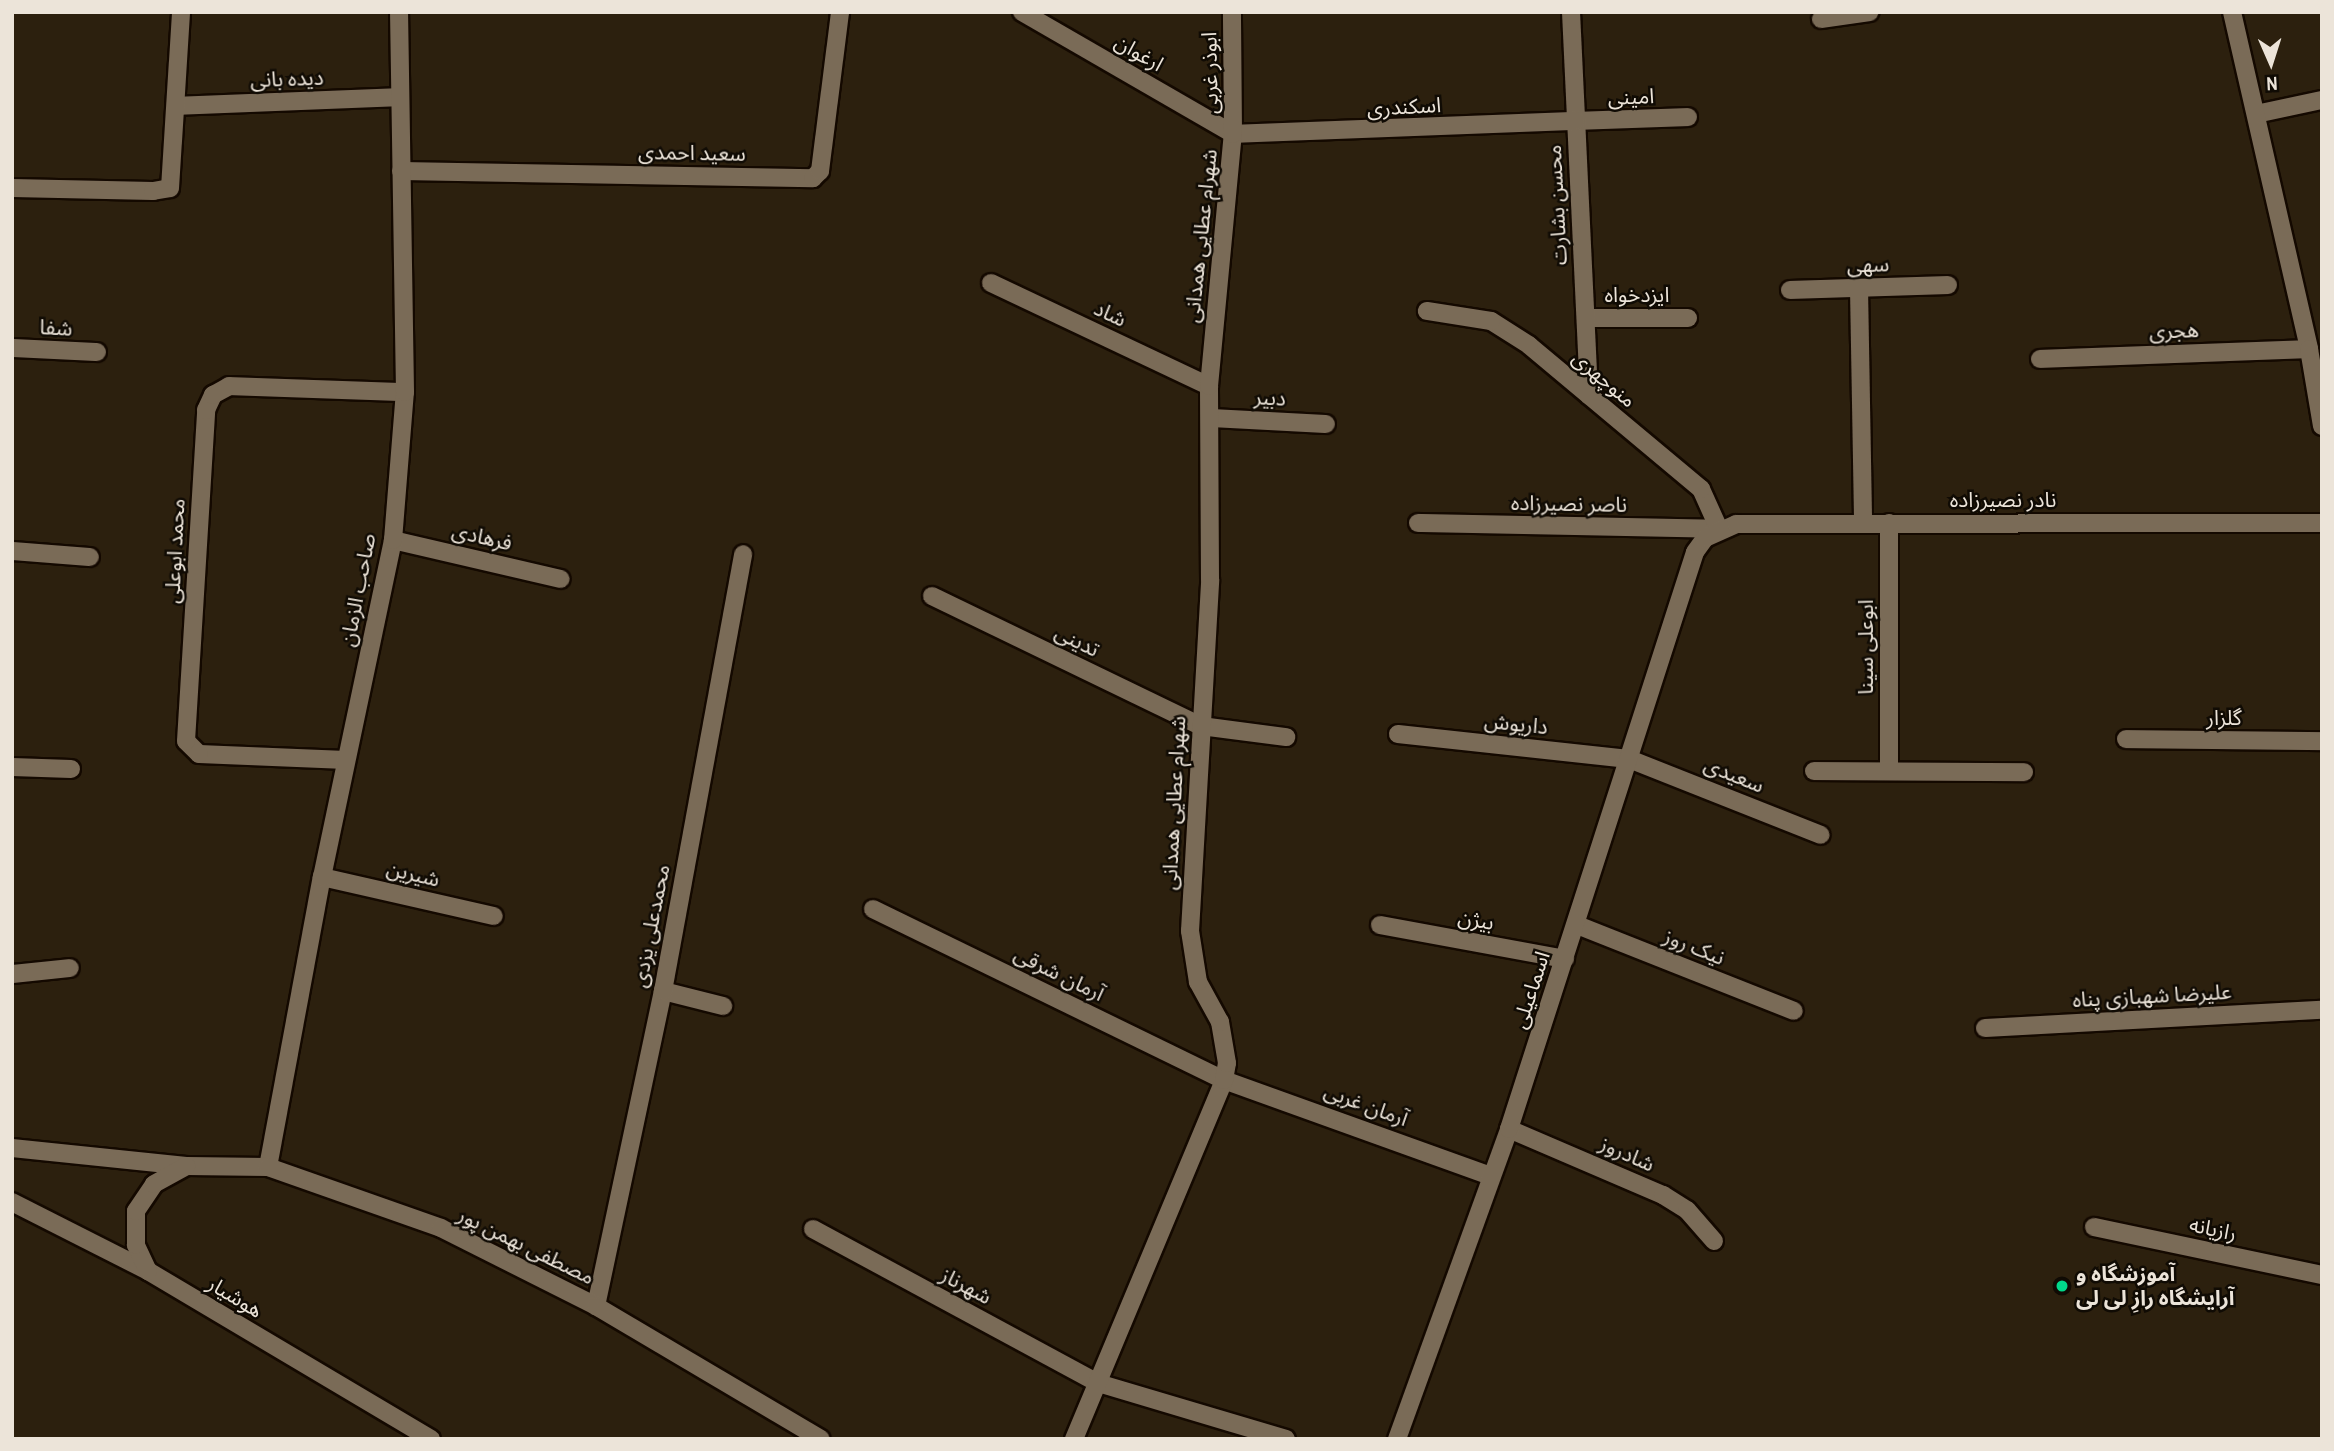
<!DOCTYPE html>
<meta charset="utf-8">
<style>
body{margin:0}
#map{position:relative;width:2334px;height:1451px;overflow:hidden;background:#2c200e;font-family:"Archivo Narrow","Noto Sans Arabic",sans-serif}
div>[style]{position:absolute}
.roads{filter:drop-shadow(2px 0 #140900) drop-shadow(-2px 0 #140900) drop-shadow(0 2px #140900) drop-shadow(0 -2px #140900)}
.service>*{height:18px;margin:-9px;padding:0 9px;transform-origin:9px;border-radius:9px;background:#7a6b57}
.minor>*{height:18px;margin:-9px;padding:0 9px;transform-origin:9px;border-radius:9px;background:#7a6b57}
.secondary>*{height:18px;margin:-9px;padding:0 9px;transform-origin:9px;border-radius:9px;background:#7a6b57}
.dots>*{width:19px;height:19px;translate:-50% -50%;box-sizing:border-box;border:4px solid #100b04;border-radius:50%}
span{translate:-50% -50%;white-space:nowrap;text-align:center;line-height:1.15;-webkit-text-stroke:5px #100b04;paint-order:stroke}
.street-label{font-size:21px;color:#ece4d9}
.poi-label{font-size:21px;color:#ece4d9;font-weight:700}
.left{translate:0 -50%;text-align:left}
.frame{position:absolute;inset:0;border:14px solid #ece4d9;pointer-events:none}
.north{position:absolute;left:2236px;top:28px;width:70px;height:70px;-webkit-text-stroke:5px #100b04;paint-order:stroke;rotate:177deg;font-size:19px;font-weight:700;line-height:28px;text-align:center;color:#ece4d9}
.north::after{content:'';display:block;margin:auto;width:24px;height:32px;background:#ece4d9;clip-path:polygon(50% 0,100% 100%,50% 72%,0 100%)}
</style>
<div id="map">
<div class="roads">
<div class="service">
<i style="left:1821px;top:19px;width:49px;rotate:-8.1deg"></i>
<i style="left:176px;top:106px;width:224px;rotate:-2.3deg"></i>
<i style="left:1576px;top:121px;width:112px;rotate:-2deg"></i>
<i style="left:991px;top:283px;width:241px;rotate:25.3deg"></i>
<i style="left:1586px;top:318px;width:102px"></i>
<i style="left:12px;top:348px;width:85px;rotate:2.7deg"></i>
<i style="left:2040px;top:359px;width:269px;rotate:-2.1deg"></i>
<i style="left:1211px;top:418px;width:115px;rotate:3deg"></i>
<i style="left:393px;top:540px;width:172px;rotate:13.1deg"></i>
<i style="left:12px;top:551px;width:78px;rotate:4.4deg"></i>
<i style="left:932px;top:596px;width:299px;rotate:25.8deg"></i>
<i style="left:1201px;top:726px;width:86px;rotate:7.4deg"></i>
<i style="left:1398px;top:734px;width:232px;rotate:6.2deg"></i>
<i style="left:1629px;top:759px;width:206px;rotate:21.6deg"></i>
<i style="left:2126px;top:739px;width:196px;rotate:0.6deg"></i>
<i style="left:12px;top:767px;width:59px;rotate:1.9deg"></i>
<i style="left:322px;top:877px;width:176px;rotate:12.8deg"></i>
<i style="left:1380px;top:925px;width:188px;rotate:10.4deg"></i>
<i style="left:1577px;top:925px;width:233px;rotate:21.6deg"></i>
<i style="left:12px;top:974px;width:58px;rotate:-5.9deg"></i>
<i style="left:663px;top:991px;width:62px;rotate:14deg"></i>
<i style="left:1985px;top:1028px;width:337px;rotate:-3.1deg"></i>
<i style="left:1509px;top:1129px;width:168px;rotate:23.2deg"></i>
<i style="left:1663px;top:1195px;width:28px;rotate:32deg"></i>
<i style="left:1687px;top:1210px;width:41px;rotate:48.9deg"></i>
<i style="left:2094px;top:1227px;width:233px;rotate:11.9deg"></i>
</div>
<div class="minor">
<i style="left:1022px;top:12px;width:244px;rotate:30deg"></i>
<i style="left:1571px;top:12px;width:384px;rotate:87.3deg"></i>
<i style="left:2256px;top:114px;width:67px;rotate:-12deg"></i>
<i style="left:1233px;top:134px;width:343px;rotate:-2.2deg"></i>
<i style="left:401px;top:171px;width:412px;rotate:1deg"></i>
<i style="left:813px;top:178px;width:10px;rotate:-45deg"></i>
<i style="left:820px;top:171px;width:160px;rotate:-82.8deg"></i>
<i style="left:12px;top:188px;width:141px;rotate:1.2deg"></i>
<i style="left:153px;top:191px;width:17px;rotate:-10deg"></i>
<i style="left:170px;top:188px;width:176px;rotate:-86.4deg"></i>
<i style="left:1859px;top:288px;width:235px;rotate:89deg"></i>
<i style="left:1790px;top:290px;width:158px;rotate:-1.8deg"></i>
<i style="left:1418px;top:523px;width:301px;rotate:1.1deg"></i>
<i style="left:1719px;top:529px;width:44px;rotate:-114.2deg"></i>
<i style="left:1701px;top:489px;width:224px;rotate:-140.1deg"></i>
<i style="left:1529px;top:345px;width:45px;rotate:-147.7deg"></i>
<i style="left:1491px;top:321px;width:65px;rotate:-171.1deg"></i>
<i style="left:1889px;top:523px;width:248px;rotate:90deg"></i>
<i style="left:346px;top:760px;width:147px;rotate:-177.7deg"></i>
<i style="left:199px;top:754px;width:18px;rotate:-135deg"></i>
<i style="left:186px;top:741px;width:332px;rotate:-86.5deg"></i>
<i style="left:206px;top:410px;width:17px;rotate:-65deg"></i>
<i style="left:213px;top:395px;width:18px;rotate:-29deg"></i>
<i style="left:229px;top:386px;width:176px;rotate:2deg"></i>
<i style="left:1814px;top:771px;width:210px;rotate:0.3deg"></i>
<i style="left:873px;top:909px;width:390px;rotate:26deg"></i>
<i style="left:1224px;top:1080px;width:284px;rotate:19.8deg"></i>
<i style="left:268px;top:1167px;width:295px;rotate:-79.5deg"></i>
<i style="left:322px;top:877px;width:344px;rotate:-78.1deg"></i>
<i style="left:393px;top:540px;width:148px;rotate:-85.4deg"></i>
<i style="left:405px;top:392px;width:380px;rotate:-90.9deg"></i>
<i style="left:813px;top:1229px;width:324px;rotate:28.4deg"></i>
<i style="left:1098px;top:1383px;width:196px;rotate:16.6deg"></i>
<i style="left:596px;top:1306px;width:322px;rotate:-78deg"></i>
<i style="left:663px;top:991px;width:444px;rotate:-79.6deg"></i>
<i style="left:1074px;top:1439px;width:389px;rotate:-67.3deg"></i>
<i style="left:1224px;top:1080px;width:17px;rotate:-80deg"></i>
<i style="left:1227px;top:1063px;width:42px;rotate:-99.7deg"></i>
<i style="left:1220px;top:1022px;width:46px;rotate:-118.8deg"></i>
<i style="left:1198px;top:982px;width:52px;rotate:-98.9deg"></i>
<i style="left:1190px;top:931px;width:352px;rotate:-86.7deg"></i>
<i style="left:1210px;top:580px;width:194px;rotate:-90.3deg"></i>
<i style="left:1209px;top:386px;width:253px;rotate:-84.6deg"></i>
<i style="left:1233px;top:134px;width:122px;rotate:-90.5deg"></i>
<i style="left:1397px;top:1439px;width:330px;rotate:-70.1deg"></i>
<i style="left:1509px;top:1129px;width:606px;rotate:-72.13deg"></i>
<i style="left:1695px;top:552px;width:17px;rotate:-54deg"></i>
<i style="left:1705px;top:538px;width:34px;rotate:-24deg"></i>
<i style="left:1736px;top:524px;width:586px;rotate:-0.1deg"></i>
</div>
<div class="secondary">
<i style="left:2232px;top:12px;width:346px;rotate:77.1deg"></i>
<i style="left:2309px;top:349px;width:78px;rotate:80.4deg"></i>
<i style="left:12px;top:1148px;width:175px;rotate:5.9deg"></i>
<i style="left:186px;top:1166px;width:82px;rotate:0.7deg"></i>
<i style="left:268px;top:1167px;width:183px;rotate:19.4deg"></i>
<i style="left:441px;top:1228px;width:174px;rotate:26.7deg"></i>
<i style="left:596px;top:1306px;width:261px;rotate:30.6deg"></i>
<i style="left:12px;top:1202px;width:153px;rotate:26.9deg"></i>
<i style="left:148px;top:1271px;width:329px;rotate:30.7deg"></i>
<i style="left:148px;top:1271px;width:29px;rotate:-115deg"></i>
<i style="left:136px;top:1245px;width:34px;rotate:-90deg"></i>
<i style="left:136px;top:1211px;width:32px;rotate:-56deg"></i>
<i style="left:154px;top:1184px;width:37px;rotate:-29deg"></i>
</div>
</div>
<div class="dots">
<i style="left:2062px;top:1286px;background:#01d98b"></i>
</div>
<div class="street-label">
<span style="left:1139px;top:53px;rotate:30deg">ارغوان</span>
<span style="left:1210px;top:73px;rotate:-91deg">ابوذر غربی</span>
<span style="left:287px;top:79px;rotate:-2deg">دیده بانی</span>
<span style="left:1631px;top:97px;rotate:-2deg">امینی</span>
<span style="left:1404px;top:107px;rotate:-3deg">اسکندری</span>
<span style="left:692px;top:153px;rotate:1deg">سعید احمدی</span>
<span style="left:1557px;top:205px;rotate:-93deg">محسن بشارت</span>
<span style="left:1201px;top:236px;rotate:-84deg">شهرام عطایی همدانی</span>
<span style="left:1868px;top:265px;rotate:-2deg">سهی</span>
<span style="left:1637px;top:295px">ایزدخواه</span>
<span style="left:1110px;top:314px;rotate:25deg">شاد</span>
<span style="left:56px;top:328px;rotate:3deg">شفا</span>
<span style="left:2174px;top:331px;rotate:-2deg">هجری</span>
<span style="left:1604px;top:379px;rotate:40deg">منوچهری</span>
<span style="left:1270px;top:398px;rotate:3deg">دبیر</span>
<span style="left:2003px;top:500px">نادر نصیرزاده</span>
<span style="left:1569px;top:504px;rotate:1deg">ناصر نصیرزاده</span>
<span style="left:482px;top:537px;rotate:13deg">فرهادی</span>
<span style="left:175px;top:551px;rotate:-87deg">محمد ابوعلی</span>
<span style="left:358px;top:590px;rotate:-79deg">صاحب الزمان</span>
<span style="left:1077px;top:641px;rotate:26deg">تدینی</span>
<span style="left:1866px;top:647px;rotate:-90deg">ابوعلی سینا</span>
<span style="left:2224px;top:718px">گلزار</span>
<span style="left:1516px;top:724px;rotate:6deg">داریوش</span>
<span style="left:1734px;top:775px;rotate:22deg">سعیدی</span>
<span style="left:1174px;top:803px;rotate:-87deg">شهرام عطایی همدانی</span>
<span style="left:413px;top:874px;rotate:13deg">شیرین</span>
<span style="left:1476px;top:920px;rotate:10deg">بیژن</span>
<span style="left:651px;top:926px;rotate:-79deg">محمدعلی یزدی</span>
<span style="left:1694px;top:947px;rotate:22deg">نیک روز</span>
<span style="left:1059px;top:974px;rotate:26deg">آرمان شرقی</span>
<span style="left:1531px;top:990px;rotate:-72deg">اسماعیلی</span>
<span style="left:2152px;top:996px;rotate:-3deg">علیرضا شهبازی پناه</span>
<span style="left:1366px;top:1105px;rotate:20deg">آرمان غربی</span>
<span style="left:1627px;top:1154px;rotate:24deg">شادروز</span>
<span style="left:2213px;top:1229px;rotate:12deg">رازیانه</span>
<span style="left:526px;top:1246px;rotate:26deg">مصطفی بهمن پور</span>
<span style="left:966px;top:1286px;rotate:28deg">شهرناز</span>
<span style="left:235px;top:1297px;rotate:31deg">هوشیار</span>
</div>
<div class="poi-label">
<span class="left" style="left:2076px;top:1286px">آموزشگاه و<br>آرایشگاه رازِ لی لی</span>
</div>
<div class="frame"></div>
<div class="north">N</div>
</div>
